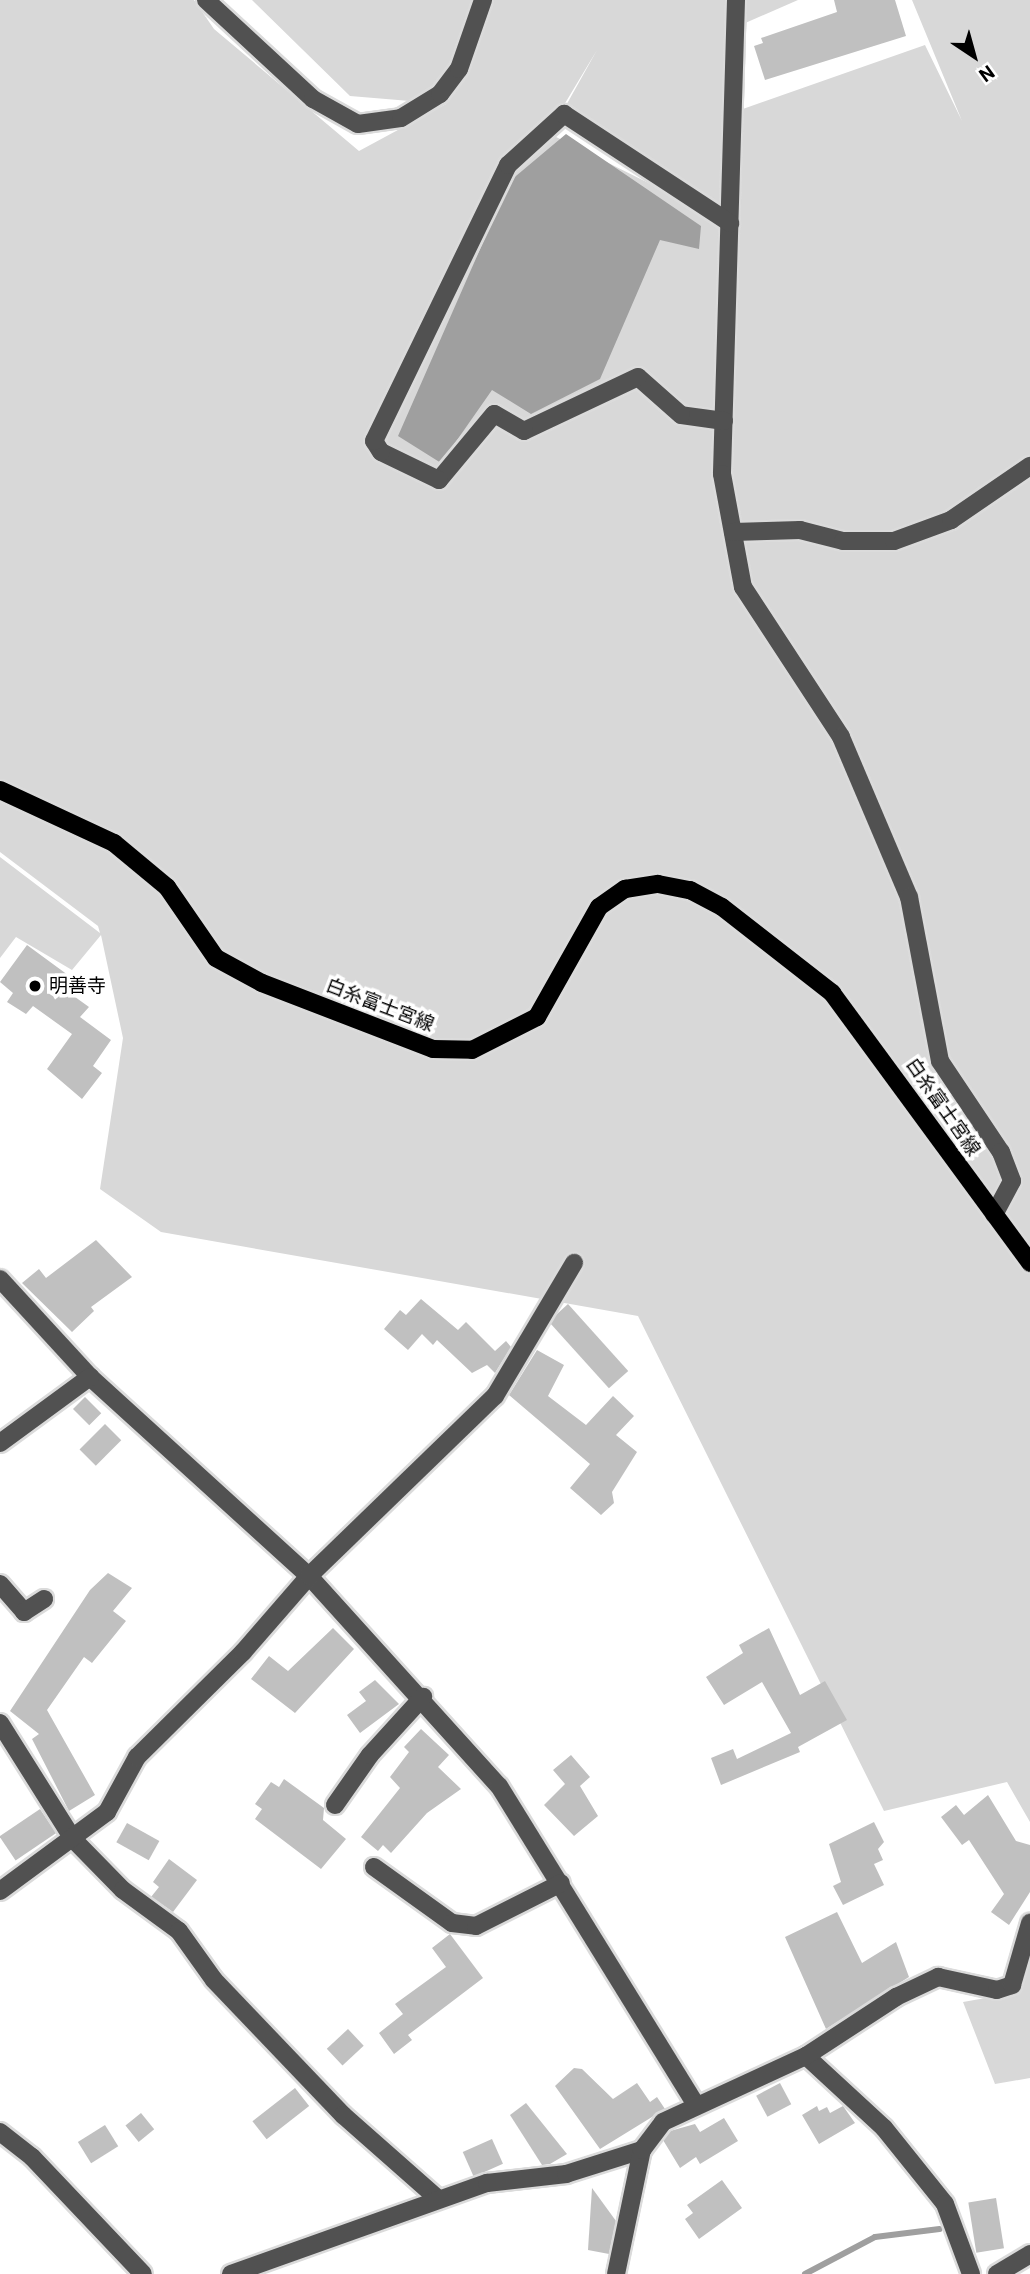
<!DOCTYPE html>
<meta charset="utf-8">
<style>
body{margin:0}
#map{position:relative;width:1030px;height:2274px;overflow:hidden;background:#fff;font-family:Roboto,"Noto Sans JP",sans-serif}
div>[style]{position:absolute}
.green>*{inset:0;background:#d8d8d8}
.water>*{inset:0;background:#9f9f9f}
.stream>*{height:6px;margin:-3px;padding:0 3px;transform-origin:3px;border-radius:3px;background:#9f9f9f}
.building>*{inset:0;background:#c0c0c0;transform-origin:0 0}
.roads{filter:drop-shadow(2px 0 #dbdbdb) drop-shadow(-2px 0 #dbdbdb) drop-shadow(0 2px #dbdbdb) drop-shadow(0 -2px #dbdbdb)}
.minor>*{height:18px;margin:-9px;padding:0 9px;transform-origin:9px;border-radius:9px;background:#515151}
.major>*{height:18px;margin:-9px;padding:0 9px;transform-origin:9px;border-radius:9px;background:#000}
.dots>*{width:19px;height:19px;translate:-50% -50%;box-sizing:border-box;border:4px solid #fff;border-radius:50%}
span{translate:-50% -50%;white-space:nowrap;text-align:center;line-height:1.15;-webkit-text-stroke:7px #fff;paint-order:stroke}
.poi-label{font-size:19px;color:#000}
.left{translate:0 -50%;text-align:left}
.street-label{font-size:19px;color:#000}
.north{position:absolute;left:939px;top:21px;width:70px;height:70px;-webkit-text-stroke:5px #fff;paint-order:stroke;rotate:144deg;font-size:19px;font-weight:700;line-height:28px;text-align:center;color:#000}
.north::after{content:'';display:block;margin:auto;width:24px;height:32px;background:#000;clip-path:polygon(50% 0,100% 100%,50% 72%,0 100%)}
</style>
<div id="map">
<div class="green">
<i style="clip-path:polygon(evenodd,0 0,194px 0,214px 29px,359px 151px,446px 104px,350px 96px,252px 0,732px 0,740px 110px,925px 45px,962px 121px,912px 0,1030px 0,1030px 1822px,1007px 1782px,884px 1811px,638px 1316px,161px 1232px,100px 1189px,123px 1038px,101px 935px,72px 970px,16px 937px,0 958px,0 857px,100px 933px,98px 926px,0 852px,0 0,597px 50px,559px 118px,719px 218px,540px 129px,561px 110px,597px 50px)"></i>
<i style="clip-path:polygon(743px 0,798px 0,743px 24px)"></i>
<i style="clip-path:polygon(1030px 1956px,1030px 2078px,995px 2084px,963px 2002px,1014px 1993px)"></i>
</div>
<div class="water">
<i style="clip-path:polygon(566px 134px,701px 226px,699px 249px,660px 240px,600px 379px,531px 414px,492px 390px,441px 463px,398px 436px,510px 181px)"></i>
</div>
<div class="stream">
<i style="left:805px;top:2274px;width:79px;rotate:-27.9deg"></i>
<i style="left:875px;top:2237px;width:65px;rotate:-7deg"></i>
</div>
<div class="building">
<i style="clip-path:polygon(834px 0,895px 0,906px 36px,765px 80px,754px 46px,763px 43px,761px 38px,837px 12px)"></i>
<i style="clip-path:polygon(27px 945px,72px 978px,64px 989px,89px 1007px,80px 1017px,111px 1040px,93px 1066px,102px 1073px,82px 1099px,47px 1069px,72px 1034px,33px 1006px,26px 1014px,7px 1002px,13px 993px,0 982px)"></i>
<i style="clip-path:polygon(96px 1240px,132px 1277px,91px 1307px,94px 1311px,72px 1332px,22px 1283px,39px 1269px,46px 1278px)"></i>
<i style="clip-path:polygon(421px 1299px,458px 1330px,466px 1322px,495px 1351px,506px 1341px,511px 1347px,495px 1373px,487px 1365px,472px 1373px,437px 1340px,433px 1345px,422px 1334px,408px 1350px,384px 1329px,400px 1310px,406px 1315px)"></i>
<i style="left:568px;top:1304px;width:90px;height:26px;rotate:48deg"></i>
<i style="clip-path:polygon(537px 1350px,564px 1365px,548px 1396px,586px 1425px,613px 1396px,634px 1416px,616px 1435px,637px 1452px,612px 1492px,614px 1503px,601px 1515px,570px 1488px,590px 1464px,509px 1395px)"></i>
<i style="left:85px;top:1397px;width:23px;height:17px;rotate:45deg"></i>
<i style="left:105px;top:1424px;width:23px;height:36px;rotate:45deg"></i>
<i style="clip-path:polygon(108px 1573px,132px 1588px,113px 1611px,126px 1621px,92px 1663px,84px 1657px,47px 1710px,95px 1795px,69px 1811px,32px 1739px,39px 1734px,10px 1711px,90px 1590px)"></i>
<i style="clip-path:polygon(333px 1628px,354px 1649px,295px 1713px,251px 1679px,269px 1656px,288px 1671px)"></i>
<i style="clip-path:polygon(769px 1628px,800px 1695px,825px 1681px,847px 1720px,798px 1747px,800px 1752px,721px 1785px,711px 1758px,733px 1749px,737px 1759px,791px 1733px,762px 1682px,724px 1705px,706px 1677px,743px 1653px,739px 1645px)"></i>
<i style="clip-path:polygon(375px 1680px,399px 1704px,360px 1733px,347px 1715px,366px 1701px,359px 1692px)"></i>
<i style="clip-path:polygon(421px 1729px,449px 1755px,438px 1767px,461px 1789px,427px 1813px,391px 1853px,383px 1845px,378px 1851px,361px 1837px,400px 1788px,390px 1777px,409px 1752px,404px 1747px)"></i>
<i style="clip-path:polygon(571px 1755px,590px 1777px,580px 1786px,598px 1816px,574px 1836px,544px 1805px,565px 1784px,553px 1770px)"></i>
<i style="clip-path:polygon(284px 1779px,324px 1808px,323px 1820px,346px 1839px,321px 1869px,255px 1819px,262px 1809px,255px 1804px,271px 1782px,279px 1787px)"></i>
<i style="clip-path:polygon(988px 1795px,1016px 1841px,1030px 1845px,1030px 1892px,1009px 1925px,991px 1912px,1004px 1894px,969px 1840px,962px 1845px,941px 1817px,956px 1805px,964px 1815px)"></i>
<i style="left:40px;top:1809px;width:29px;height:49px;rotate:56deg"></i>
<i style="clip-path:polygon(874px 1822px,884px 1842px,878px 1849px,883px 1860px,874px 1864px,884px 1885px,843px 1905px,833px 1886px,841px 1882px,829px 1844px)"></i>
<i style="left:127px;top:1823px;width:37px;height:22px;rotate:29deg"></i>
<i style="clip-path:polygon(169px 1859px,197px 1880px,173px 1912px,151px 1897px,159px 1887px,153px 1882px)"></i>
<i style="clip-path:polygon(837px 1912px,862px 1963px,896px 1942px,909px 1977px,826px 2029px,785px 1937px)"></i>
<i style="clip-path:polygon(450px 1934px,483px 1978px,408px 2035px,412px 2040px,394px 2054px,379px 2033px,403px 2014px,395px 2004px,446px 1967px,432px 1948px)"></i>
<i style="left:348px;top:2029px;width:23px;height:29px;rotate:47deg"></i>
<i style="clip-path:polygon(574px 2068px,582px 2069px,613px 2099px,637px 2083px,650px 2102px,657px 2097px,665px 2109px,600px 2149px,555px 2086px)"></i>
<i style="left:780px;top:2083px;width:24px;height:27px;rotate:62deg"></i>
<i style="left:295px;top:2088px;width:23px;height:54px;rotate:52deg"></i>
<i style="clip-path:polygon(526px 2103px,567px 2154px,550px 2164px,542px 2165px,510px 2115px)"></i>
<i style="clip-path:polygon(817px 2106px,819px 2111px,827px 2107px,830px 2113px,843px 2106px,855px 2123px,819px 2144px,802px 2115px)"></i>
<i style="left:141px;top:2113px;width:21px;height:20px;rotate:51deg"></i>
<i style="clip-path:polygon(724px 2118px,738px 2141px,700px 2164px,696px 2157px,680px 2168px,663px 2140px,670px 2131px,695px 2124px,700px 2132px)"></i>
<i style="left:105px;top:2125px;width:25px;height:32px;rotate:58deg"></i>
<i style="left:492px;top:2139px;width:27px;height:32px;rotate:66deg"></i>
<i style="clip-path:polygon(722px 2180px,742px 2208px,699px 2239px,685px 2219px,693px 2213px,687px 2205px)"></i>
<i style="clip-path:polygon(592px 2188px,616px 2221px,609px 2254px,588px 2250px)"></i>
<i style="left:996px;top:2198px;width:51px;height:28px;rotate:81deg"></i>
</div>
<div class="roads">
<div class="minor">
<i style="left:206px;top:0;width:146px;rotate:42.8deg"></i>
<i style="left:313px;top:99px;width:51px;rotate:29.1deg"></i>
<i style="left:358px;top:124px;width:43px;rotate:-7.9deg"></i>
<i style="left:401px;top:118px;width:46px;rotate:-31.6deg"></i>
<i style="left:440px;top:94px;width:31px;rotate:-53deg"></i>
<i style="left:459px;top:69px;width:73px;rotate:-70.8deg"></i>
<i style="left:736px;top:0;width:474px;rotate:91.7deg"></i>
<i style="left:722px;top:474px;width:115px;rotate:79.5deg"></i>
<i style="left:743px;top:587px;width:179px;rotate:56.8deg"></i>
<i style="left:841px;top:737px;width:174px;rotate:67deg"></i>
<i style="left:909px;top:897px;width:167px;rotate:79.3deg"></i>
<i style="left:940px;top:1061px;width:110px;rotate:56.2deg"></i>
<i style="left:1001px;top:1152px;width:31px;rotate:69deg"></i>
<i style="left:1012px;top:1181px;width:38px;rotate:118deg"></i>
<i style="left:724px;top:421px;width:43px;rotate:-172.1deg"></i>
<i style="left:681px;top:415px;width:57px;rotate:-138.5deg"></i>
<i style="left:638px;top:377px;width:126px;rotate:154.7deg"></i>
<i style="left:524px;top:431px;width:34px;rotate:-150deg"></i>
<i style="left:494px;top:414px;width:86px;rotate:129.8deg"></i>
<i style="left:439px;top:480px;width:64px;rotate:-154.2deg"></i>
<i style="left:381px;top:452px;width:13px;rotate:-122deg"></i>
<i style="left:374px;top:441px;width:307px;rotate:-64.1deg"></i>
<i style="left:508px;top:165px;width:76px;rotate:-42.3deg"></i>
<i style="left:564px;top:114px;width:199px;rotate:33.3deg"></i>
<i style="left:733px;top:532px;width:67px;rotate:-1.7deg"></i>
<i style="left:800px;top:530px;width:44px;rotate:14.3deg"></i>
<i style="left:843px;top:541px;width:51px"></i>
<i style="left:894px;top:541px;width:61px;rotate:-20.2deg"></i>
<i style="left:951px;top:520px;width:96px;rotate:-34.4deg"></i>
<i style="left:0;top:1279px;width:133px;rotate:47.4deg"></i>
<i style="left:90px;top:1377px;width:296px;rotate:42.3deg"></i>
<i style="left:309px;top:1576px;width:283px;rotate:47.9deg"></i>
<i style="left:499px;top:1786px;width:373px;rotate:58.3deg"></i>
<i style="left:0;top:1443px;width:112px;rotate:-36.3deg"></i>
<i style="left:0;top:1584px;width:37px;rotate:49deg"></i>
<i style="left:24px;top:1612px;width:24px;rotate:-33deg"></i>
<i style="left:0;top:1723px;width:137px;rotate:57.8deg"></i>
<i style="left:73px;top:1839px;width:71px;rotate:45.6deg"></i>
<i style="left:123px;top:1890px;width:69px;rotate:36.2deg"></i>
<i style="left:179px;top:1931px;width:60px;rotate:54.5deg"></i>
<i style="left:214px;top:1980px;width:187px;rotate:46.3deg"></i>
<i style="left:343px;top:2115px;width:125px;rotate:41.4deg"></i>
<i style="left:335px;top:1805px;width:61px;rotate:-55deg"></i>
<i style="left:370px;top:1755px;width:79px;rotate:-47.6deg"></i>
<i style="left:374px;top:1867px;width:96px;rotate:35.7deg"></i>
<i style="left:452px;top:1923px;width:24px;rotate:7deg"></i>
<i style="left:476px;top:1926px;width:95px;rotate:-26.8deg"></i>
<i style="left:0;top:1891px;width:133px;rotate:-36.4deg"></i>
<i style="left:107px;top:1812px;width:63px;rotate:-61.4deg"></i>
<i style="left:137px;top:1757px;width:149px;rotate:-44.7deg"></i>
<i style="left:243px;top:1652px;width:101px;rotate:-49deg"></i>
<i style="left:309px;top:1576px;width:259px;rotate:-44.1deg"></i>
<i style="left:495px;top:1396px;width:155px;rotate:-59.3deg"></i>
<i style="left:806px;top:2056px;width:106px;rotate:42.7deg"></i>
<i style="left:884px;top:2128px;width:97px;rotate:51.2deg"></i>
<i style="left:945px;top:2204px;width:75px;rotate:69.6deg"></i>
<i style="left:0;top:2132px;width:41px;rotate:38deg"></i>
<i style="left:32px;top:2157px;width:161px;rotate:46.5deg"></i>
<i style="left:231px;top:2274px;width:272px;rotate:-19.6deg"></i>
<i style="left:487px;top:2183px;width:80px;rotate:-6.5deg"></i>
<i style="left:566px;top:2174px;width:80px;rotate:-17.5deg"></i>
<i style="left:616px;top:2274px;width:127px;rotate:-78.2deg"></i>
<i style="left:642px;top:2150px;width:35px;rotate:-53deg"></i>
<i style="left:663px;top:2122px;width:157px;rotate:-24.8deg"></i>
<i style="left:806px;top:2056px;width:108px;rotate:-33.2deg"></i>
<i style="left:896px;top:1997px;width:47px;rotate:-25.5deg"></i>
<i style="left:938px;top:1977px;width:60px;rotate:12.4deg"></i>
<i style="left:997px;top:1990px;width:16px;rotate:-18deg"></i>
<i style="left:1012px;top:1985px;width:65px;rotate:-73.8deg"></i>
<i style="left:997px;top:2274px;width:39px;rotate:-31deg"></i>
</div>
<div class="major">
<i style="left:0;top:790px;width:126px;rotate:24.9deg"></i>
<i style="left:114px;top:843px;width:69px;rotate:39.7deg"></i>
<i style="left:167px;top:887px;width:86px;rotate:55.4deg"></i>
<i style="left:216px;top:958px;width:52px;rotate:28.5deg"></i>
<i style="left:262px;top:983px;width:183px;rotate:21.1deg"></i>
<i style="left:433px;top:1049px;width:39px;rotate:1deg"></i>
<i style="left:472px;top:1050px;width:73px;rotate:-26.9deg"></i>
<i style="left:537px;top:1017px;width:126px;rotate:-60.6deg"></i>
<i style="left:599px;top:907px;width:32px;rotate:-35deg"></i>
<i style="left:625px;top:889px;width:33px;rotate:-9deg"></i>
<i style="left:658px;top:884px;width:33px;rotate:11deg"></i>
<i style="left:690px;top:890px;width:36px;rotate:28deg"></i>
<i style="left:722px;top:907px;width:140px;rotate:38deg"></i>
<i style="left:832px;top:993px;width:335px;rotate:53.7deg"></i>
</div>
</div>
<div class="dots">
<i style="left:35px;top:986px;background:#000"></i>
</div>
<div class="poi-label">
<span class="left" style="left:49px;top:986px">明善寺</span>
</div>
<div class="street-label">
<span style="left:380px;top:1005px;rotate:21deg">白糸富士宮線</span>
<span style="left:943px;top:1107px;rotate:55deg">白糸富士宮線</span>
</div>
<div class="north">N</div>
</div>
